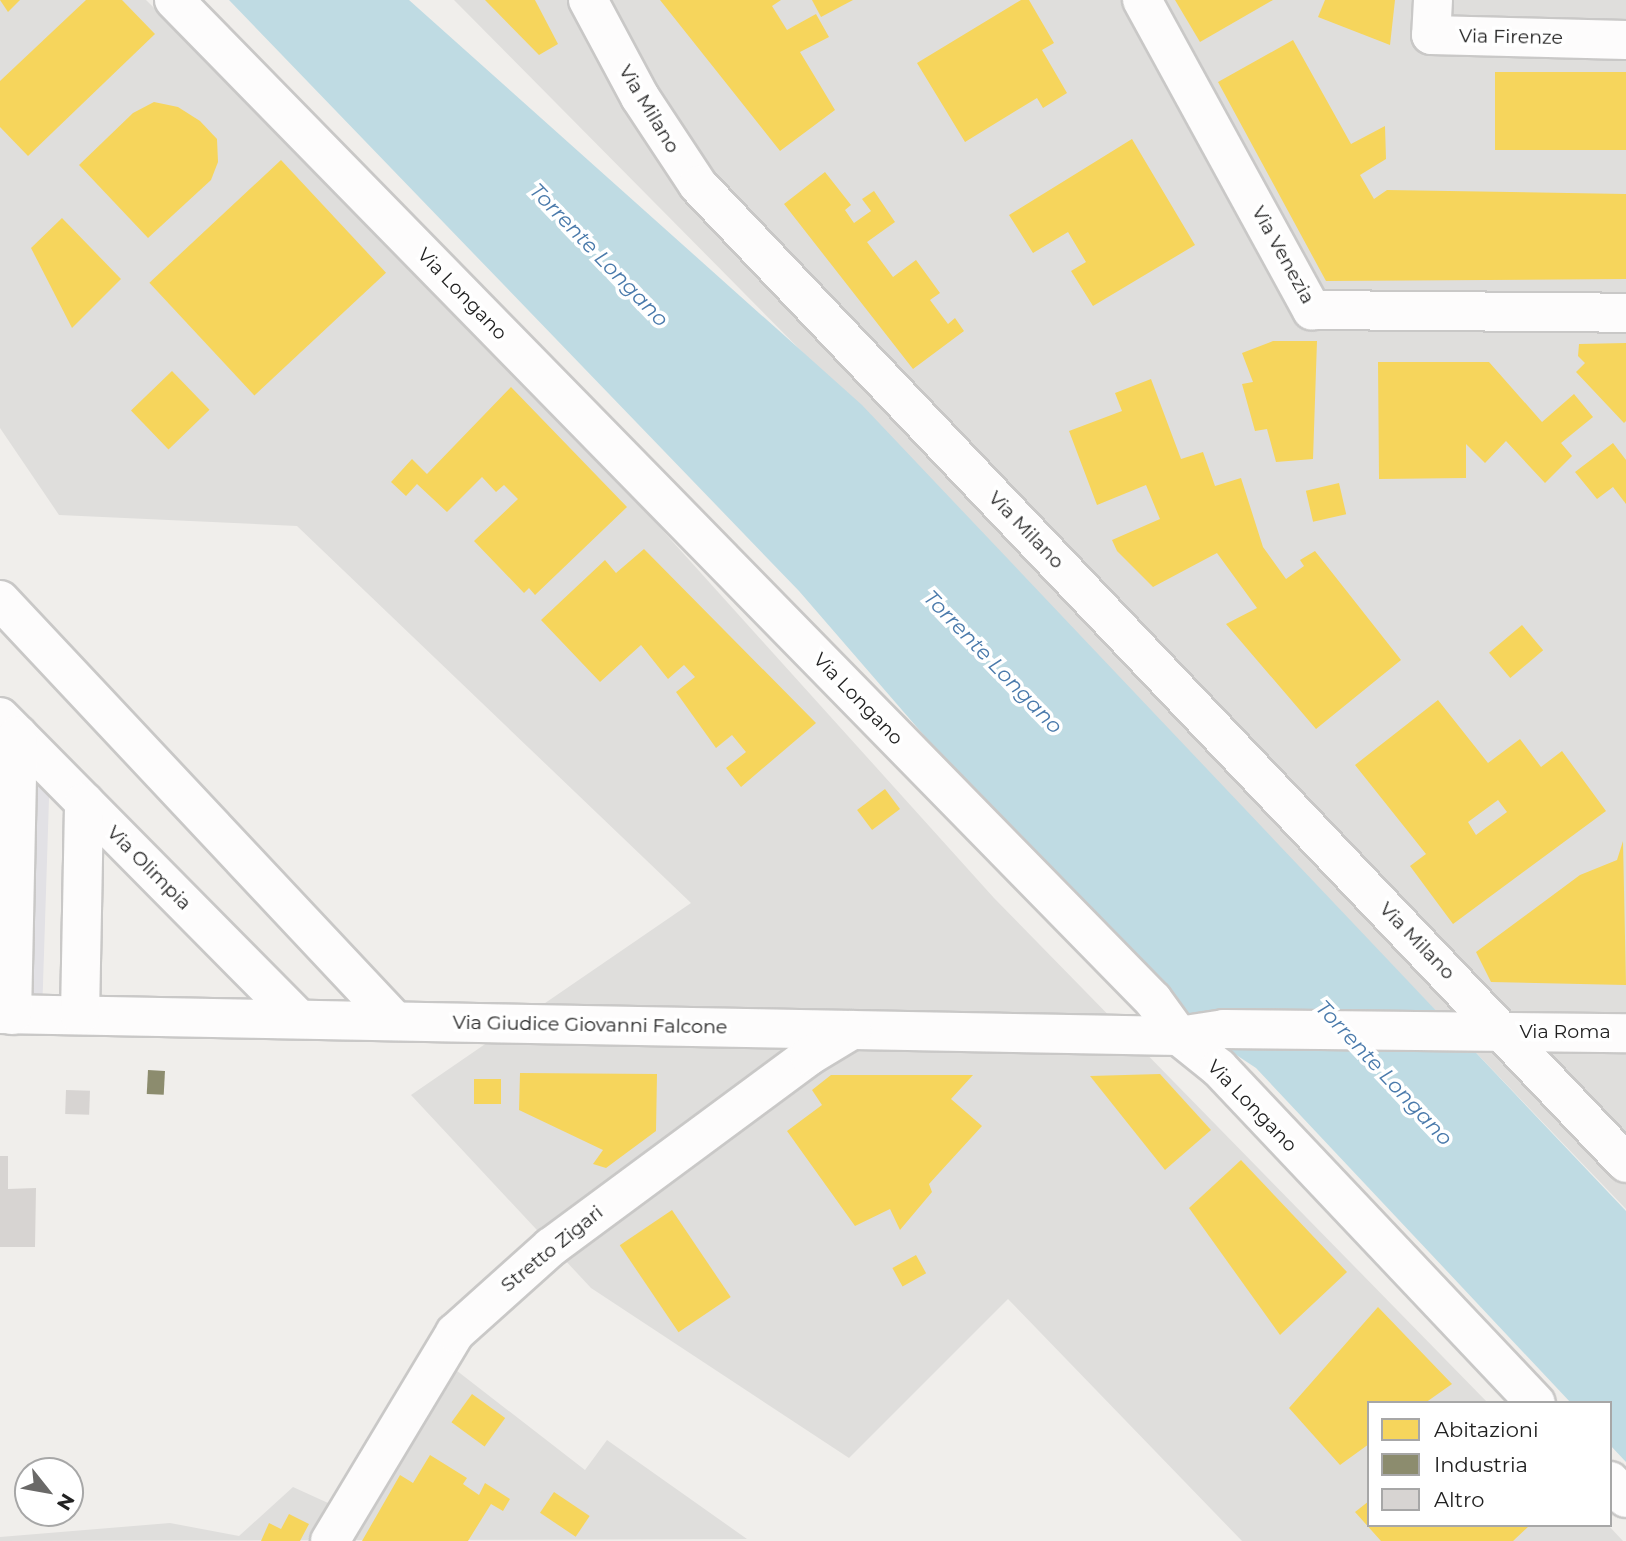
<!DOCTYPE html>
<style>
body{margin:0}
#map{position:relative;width:1626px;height:1541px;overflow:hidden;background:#f0eeeb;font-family:Montserrat,sans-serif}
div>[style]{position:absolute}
.residential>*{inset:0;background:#dfdedc}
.plaza>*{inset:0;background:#e2e1e5}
.water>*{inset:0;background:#bfdbe3}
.homes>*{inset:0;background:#f6d55c;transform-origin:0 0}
.industry>*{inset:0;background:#8c8c6e;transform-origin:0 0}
.building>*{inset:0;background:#d7d4d2;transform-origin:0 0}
.roads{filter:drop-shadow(2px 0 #c9c8c7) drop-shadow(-2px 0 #c9c8c7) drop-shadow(0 2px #c9c8c7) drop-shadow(0 -2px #c9c8c7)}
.minor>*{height:38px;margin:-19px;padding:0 19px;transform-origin:19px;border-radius:19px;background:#fdfcfc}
span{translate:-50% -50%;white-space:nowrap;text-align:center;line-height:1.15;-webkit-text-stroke:7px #fff;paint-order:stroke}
.street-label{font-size:19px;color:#222}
.water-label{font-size:21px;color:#4a7aab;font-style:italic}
.legend{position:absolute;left:1367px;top:1401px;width:245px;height:126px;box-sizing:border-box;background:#fff;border:2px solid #a7a7a7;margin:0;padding:9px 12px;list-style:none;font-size:21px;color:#222}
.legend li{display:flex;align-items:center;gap:14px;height:35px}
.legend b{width:35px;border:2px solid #a7a7a7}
.north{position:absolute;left:14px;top:1457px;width:70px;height:70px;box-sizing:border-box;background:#fff;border:2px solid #a7a7a7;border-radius:50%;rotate:121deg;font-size:19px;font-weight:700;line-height:28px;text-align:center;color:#222}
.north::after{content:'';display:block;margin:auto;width:24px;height:32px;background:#6a6968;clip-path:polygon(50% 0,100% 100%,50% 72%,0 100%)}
</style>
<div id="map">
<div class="residential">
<i style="clip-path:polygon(0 0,146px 0,481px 329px,994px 898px,1488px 1403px,1369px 1403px,1369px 1525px,1608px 1525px,1623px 1541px,1242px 1541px,1008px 1299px,849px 1458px,591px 1288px,411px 1095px,691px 903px,297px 526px,59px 515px,0 428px)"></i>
<i style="clip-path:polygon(454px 0,1626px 0,1626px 1209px,846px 396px)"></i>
<i style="clip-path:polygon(434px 1353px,585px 1470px,607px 1440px,747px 1539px,0 1541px,0 1537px,170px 1523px,239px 1536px,293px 1487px,339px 1508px)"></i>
</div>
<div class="plaza">
<i style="clip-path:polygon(0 717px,50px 768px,42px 1015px,0 1014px)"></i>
</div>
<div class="water">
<i style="clip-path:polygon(229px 0,409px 0,862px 405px,1626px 1211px,1626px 1462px,1610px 1445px,1610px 1403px,1571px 1403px,1256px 1068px,1153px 1000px,799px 591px)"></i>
</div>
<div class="homes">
<i style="clip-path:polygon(0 0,20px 0,8px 12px)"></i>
<i style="clip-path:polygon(86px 0,122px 0,155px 34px,28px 156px,0 127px,0 81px)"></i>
<i style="clip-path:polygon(485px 0,535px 0,558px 44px,539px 55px)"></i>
<i style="clip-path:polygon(660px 0,781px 0,772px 6px,787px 30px,816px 14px,829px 37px,800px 52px,835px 110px,780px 151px)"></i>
<i style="clip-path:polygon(812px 0,853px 0,821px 17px)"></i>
<i style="clip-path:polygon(1021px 0,1029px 0,1054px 43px,1042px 50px,1067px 93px,1043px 108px,1037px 98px,965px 142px,917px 63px)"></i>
<i style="clip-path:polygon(1175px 0,1273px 0,1200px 42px)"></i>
<i style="clip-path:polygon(1325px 0,1395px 0,1390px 45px,1318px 17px)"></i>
<i style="clip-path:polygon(1293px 40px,1351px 144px,1385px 126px,1386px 159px,1360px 175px,1374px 199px,1387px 190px,1626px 194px,1626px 279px,1326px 281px,1218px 82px)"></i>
<i style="left:1495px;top:72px;width:131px;height:78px"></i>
<i style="clip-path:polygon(154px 102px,178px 107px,200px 121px,217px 139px,218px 162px,211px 180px,148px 238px,79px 165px,133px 113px)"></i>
<i style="clip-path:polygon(1132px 139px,1195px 245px,1093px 306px,1071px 271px,1086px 262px,1068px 232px,1033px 253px,1009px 215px)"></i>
<i style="left:281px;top:160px;width:154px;height:180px;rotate:47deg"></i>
<i style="clip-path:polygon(825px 172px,851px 205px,845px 210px,854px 223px,871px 211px,862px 199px,874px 191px,895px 222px,867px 242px,893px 277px,916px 260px,940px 293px,930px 300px,948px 324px,955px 318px,964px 331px,913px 369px,784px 204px)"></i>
<i style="clip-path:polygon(62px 218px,121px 279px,72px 328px,31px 248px)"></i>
<i style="clip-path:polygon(1273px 341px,1317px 341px,1313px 459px,1276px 462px,1267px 429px,1255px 431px,1242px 384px,1253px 382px,1242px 353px)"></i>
<i style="clip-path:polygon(1626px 343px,1626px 421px,1624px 423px,1576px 372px,1585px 363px,1578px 356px,1579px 344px)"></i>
<i style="clip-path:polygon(1378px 362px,1489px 362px,1542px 422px,1574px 394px,1593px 417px,1561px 443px,1572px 456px,1545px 483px,1506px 441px,1485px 463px,1466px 444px,1466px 478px,1379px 479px)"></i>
<i style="left:172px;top:371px;width:54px;height:57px;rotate:46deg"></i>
<i style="clip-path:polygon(1151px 379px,1181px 459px,1203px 452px,1215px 486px,1241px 478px,1263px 547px,1286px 579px,1304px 566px,1300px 560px,1315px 551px,1401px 660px,1316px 729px,1226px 624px,1257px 608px,1217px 553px,1153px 587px,1117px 551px,1112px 540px,1160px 519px,1146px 485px,1097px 505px,1069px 431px,1122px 411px,1115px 393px)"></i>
<i style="clip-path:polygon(511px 387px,627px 507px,535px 595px,529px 588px,524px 593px,474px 541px,518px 499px,504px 485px,496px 492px,482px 477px,447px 512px,417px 484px,406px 496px,391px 482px,412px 459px,427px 474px)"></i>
<i style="clip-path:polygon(1613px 443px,1626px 460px,1626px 504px,1613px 487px,1597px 499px,1575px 472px)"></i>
<i style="left:1339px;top:483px;width:32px;height:34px;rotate:77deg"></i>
<i style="clip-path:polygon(644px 549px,816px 723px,741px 787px,726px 768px,746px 752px,732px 735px,716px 748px,676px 692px,695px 677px,684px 665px,668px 679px,641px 645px,600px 682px,541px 620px,605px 560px,616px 573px)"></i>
<i style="left:1522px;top:625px;width:33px;height:43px;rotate:50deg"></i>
<i style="clip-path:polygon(evenodd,1438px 700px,1488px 763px,1520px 739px,1541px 767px,1562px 751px,1606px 811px,1453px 924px,1410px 866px,1426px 854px,1355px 765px,1438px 700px,1498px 800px,1507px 812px,1476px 835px,1468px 822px,1498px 800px)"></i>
<i style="left:885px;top:789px;width:25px;height:35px;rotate:53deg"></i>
<i style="clip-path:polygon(1623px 841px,1626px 985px,1491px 982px,1476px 952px,1580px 875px,1617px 860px)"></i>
<i style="clip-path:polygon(520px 1073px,657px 1074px,656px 1131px,606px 1168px,593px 1164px,603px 1150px,519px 1110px)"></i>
<i style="clip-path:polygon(1160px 1074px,1211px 1130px,1165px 1170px,1090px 1076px)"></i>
<i style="clip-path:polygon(831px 1075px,973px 1075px,951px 1099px,982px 1126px,929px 1184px,932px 1192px,900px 1230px,890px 1209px,855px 1226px,787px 1131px,822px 1105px,812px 1090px)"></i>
<i style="left:474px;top:1079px;width:27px;height:25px"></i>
<i style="clip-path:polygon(1241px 1160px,1347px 1272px,1280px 1335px,1189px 1208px)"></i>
<i style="left:672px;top:1210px;width:105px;height:63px;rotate:56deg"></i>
<i style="left:916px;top:1255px;width:21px;height:27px;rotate:61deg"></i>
<i style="clip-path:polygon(1378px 1307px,1452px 1384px,1425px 1403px,1369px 1403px,1369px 1444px,1340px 1465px,1289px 1408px)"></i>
<i style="left:472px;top:1394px;width:41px;height:35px;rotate:36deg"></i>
<i style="clip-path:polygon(430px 1455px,467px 1478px,463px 1484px,479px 1495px,485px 1483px,510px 1499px,503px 1511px,491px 1504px,468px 1541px,362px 1541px,400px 1475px,413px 1483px)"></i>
<i style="left:554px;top:1492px;width:43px;height:25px;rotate:34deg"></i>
<i style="clip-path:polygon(1369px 1501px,1369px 1525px,1530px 1525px,1513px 1541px,1381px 1541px,1355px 1512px)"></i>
<i style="clip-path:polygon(289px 1514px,309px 1524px,300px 1541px,261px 1541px,269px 1523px,281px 1529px)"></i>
</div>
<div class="industry">
<i style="left:148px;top:1070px;width:17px;height:24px;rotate:3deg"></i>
</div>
<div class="building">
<i style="left:66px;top:1090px;width:24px;height:24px;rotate:2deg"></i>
<i style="clip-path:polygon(0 1156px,8px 1156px,8px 1189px,36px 1188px,35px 1247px,0 1247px)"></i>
</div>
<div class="roads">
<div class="minor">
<i style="left:174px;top:0;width:1399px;rotate:45.61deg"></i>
<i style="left:1153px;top:1000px;width:44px;rotate:54.2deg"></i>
<i style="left:1179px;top:1036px;width:51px;rotate:38.7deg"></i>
<i style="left:1219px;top:1068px;width:461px;rotate:46.6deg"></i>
<i style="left:588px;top:0;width:110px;rotate:61.8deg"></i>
<i style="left:640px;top:97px;width:105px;rotate:56.6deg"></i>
<i style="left:698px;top:185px;width:1348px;rotate:46.5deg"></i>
<i style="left:1142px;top:0;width:354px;rotate:61.3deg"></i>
<i style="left:1312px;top:310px;width:314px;rotate:0.5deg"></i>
<i style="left:1433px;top:0;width:35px;rotate:93deg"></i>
<i style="left:1431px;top:35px;width:195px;rotate:1.5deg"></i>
<i style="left:0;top:600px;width:577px;rotate:46.82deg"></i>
<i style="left:0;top:717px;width:425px;rotate:45.3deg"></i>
<i style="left:0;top:1014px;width:1179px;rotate:1.07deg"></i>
<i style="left:1179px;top:1036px;width:46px;rotate:-8.8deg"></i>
<i style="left:1224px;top:1029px;width:402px;rotate:0.6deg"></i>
<i style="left:12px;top:1015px;width:280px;rotate:-88.8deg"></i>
<i style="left:80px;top:1015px;width:213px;rotate:-88.9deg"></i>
<i style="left:1610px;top:1481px;width:23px;rotate:47deg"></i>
<i style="left:330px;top:1541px;width:243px;rotate:-59deg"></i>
<i style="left:455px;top:1333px;width:129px;rotate:-41.9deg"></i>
<i style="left:551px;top:1247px;width:321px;rotate:-36.5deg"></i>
<i style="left:809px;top:1056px;width:50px;rotate:-31.2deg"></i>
</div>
</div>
<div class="street-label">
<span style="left:1511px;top:37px;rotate:1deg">Via Firenze</span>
<span style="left:649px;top:109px;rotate:59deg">Via Milano</span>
<span style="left:1283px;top:255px;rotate:61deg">Via Venezia</span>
<span style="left:462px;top:294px;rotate:46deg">Via Longano</span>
<span style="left:1026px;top:530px;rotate:46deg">Via Milano</span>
<span style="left:858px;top:699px;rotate:46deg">Via Longano</span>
<span style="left:149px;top:868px;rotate:45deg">Via Olimpia</span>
<span style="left:1417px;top:941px;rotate:46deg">Via Milano</span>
<span style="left:590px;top:1025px;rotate:1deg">Via Giudice Giovanni Falcone</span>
<span style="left:1565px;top:1032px">Via Roma</span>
<span style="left:1252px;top:1106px;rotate:46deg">Via Longano</span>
<span style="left:552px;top:1249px;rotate:-39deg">Stretto Zigari</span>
</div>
<div class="water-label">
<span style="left:599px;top:255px;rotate:46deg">Torrente Longano</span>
<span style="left:993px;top:662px;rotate:46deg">Torrente Longano</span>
<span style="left:1384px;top:1073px;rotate:47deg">Torrente Longano</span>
</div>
<ul class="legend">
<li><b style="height:19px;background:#f6d55c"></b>Abitazioni</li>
<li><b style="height:19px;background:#8c8c6e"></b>Industria</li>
<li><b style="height:19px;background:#d7d4d2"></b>Altro</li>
</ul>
<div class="north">N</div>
</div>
